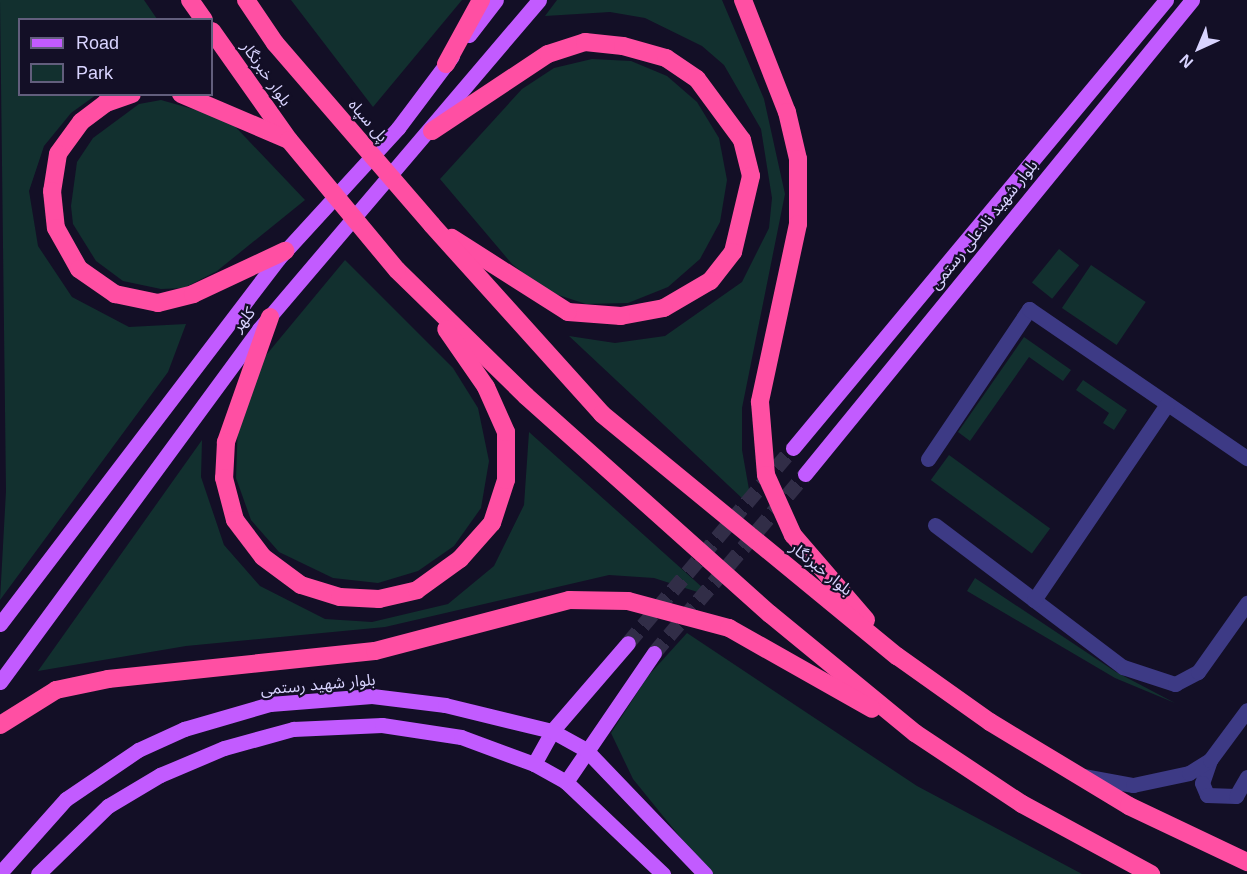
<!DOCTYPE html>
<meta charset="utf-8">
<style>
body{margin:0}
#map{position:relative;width:1247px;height:874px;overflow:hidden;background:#130f26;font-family:Helvetica,"Noto Sans Arabic",sans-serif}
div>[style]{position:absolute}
.green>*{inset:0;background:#12302f;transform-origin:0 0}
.major-tunnel>*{height:15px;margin-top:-7.5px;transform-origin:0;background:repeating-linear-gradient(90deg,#312d47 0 15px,transparent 0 23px)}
.minor>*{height:15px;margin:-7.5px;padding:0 7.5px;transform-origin:7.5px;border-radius:7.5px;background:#3d3a85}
.major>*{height:15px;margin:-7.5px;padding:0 7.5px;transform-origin:7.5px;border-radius:7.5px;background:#c25bff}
.highway>*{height:18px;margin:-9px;padding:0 9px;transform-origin:9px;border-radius:9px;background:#ff4fa3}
.highway-bridge>*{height:18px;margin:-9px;padding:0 9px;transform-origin:9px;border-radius:9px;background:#ff4fa3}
span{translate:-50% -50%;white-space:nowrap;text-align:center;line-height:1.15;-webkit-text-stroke:4.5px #130f26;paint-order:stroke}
.street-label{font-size:16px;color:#d9d4ff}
.legend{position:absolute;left:18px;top:18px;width:195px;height:78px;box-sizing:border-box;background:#130f26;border:2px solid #625e7d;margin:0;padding:8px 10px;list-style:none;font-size:18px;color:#d9d4ff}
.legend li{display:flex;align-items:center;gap:12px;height:30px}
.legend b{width:30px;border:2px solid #625e7d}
.north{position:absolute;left:1169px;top:18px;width:60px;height:60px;-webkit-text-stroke:4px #130f26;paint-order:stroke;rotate:224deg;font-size:16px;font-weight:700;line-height:24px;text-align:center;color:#d9d4ff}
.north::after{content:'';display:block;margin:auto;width:21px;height:27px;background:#d9d4ff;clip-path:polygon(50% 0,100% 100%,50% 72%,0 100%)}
</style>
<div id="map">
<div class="green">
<i style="clip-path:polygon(0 0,144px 0,157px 19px,20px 20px,20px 94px,96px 95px,71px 113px,44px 146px,29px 191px,38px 246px,72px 297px,129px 327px,186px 324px,168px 372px,0 600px,6px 491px)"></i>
<i style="clip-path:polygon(291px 0,462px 0,373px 107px)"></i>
<i style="clip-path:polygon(557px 0,722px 0,764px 99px,785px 194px,742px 408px,742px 450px,750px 495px,744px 500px,569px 336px,615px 343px,665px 336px,742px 282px,769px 228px,772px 198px,761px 129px,724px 65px,702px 46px,645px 18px,610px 12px,545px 16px)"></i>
<i style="clip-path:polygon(592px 59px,631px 61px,667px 76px,697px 102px,719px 138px,727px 180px,720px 222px,700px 259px,668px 287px,628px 303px,586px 304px,546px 291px,512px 264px,440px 179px,522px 89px,554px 68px)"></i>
<i style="clip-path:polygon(161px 100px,228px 119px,305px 200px,217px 271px,184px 288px,161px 289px,123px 281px,96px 261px,73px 224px,71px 206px,77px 162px,93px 138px,139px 104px)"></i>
<i style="left:1059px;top:249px;width:26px;height:43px;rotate:39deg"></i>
<i style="clip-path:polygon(345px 260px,453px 368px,478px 408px,489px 461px,481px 508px,454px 546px,418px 571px,378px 583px,333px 578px,279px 552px,251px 520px,236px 478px,238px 422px,262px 360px)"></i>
<i style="left:1091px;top:265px;width:66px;height:52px;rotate:34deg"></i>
<i style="clip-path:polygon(1024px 337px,1071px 370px,1063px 381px,1029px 357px,970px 441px,958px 432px)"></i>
<i style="clip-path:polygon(1083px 380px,1127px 410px,1114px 430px,1103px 423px,1109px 413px,1076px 390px)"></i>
<i style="clip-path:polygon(529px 432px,713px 597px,654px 578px,609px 575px,385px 627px,186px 646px,38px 671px,202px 440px,201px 477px,224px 545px,260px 586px,325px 619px,372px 622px,448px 604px,494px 566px,524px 505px)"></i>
<i style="left:949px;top:455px;width:125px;height:31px;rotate:36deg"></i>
<i style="clip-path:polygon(975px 578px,1116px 672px,1175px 703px,1115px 678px,967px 591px)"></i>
<i style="clip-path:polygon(687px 633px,917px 786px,1082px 874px,710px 874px,633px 779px,611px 733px,648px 676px)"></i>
</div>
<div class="major-tunnel">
<i style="left:628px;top:643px;width:255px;rotate:-49.8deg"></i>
<i style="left:654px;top:653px;width:234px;rotate:-49.8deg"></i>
</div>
<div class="minor">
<i style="left:928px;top:459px;width:181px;rotate:-56deg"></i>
<i style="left:1029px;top:309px;width:264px;rotate:34.4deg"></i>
<i style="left:935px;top:525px;width:236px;rotate:37.1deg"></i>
<i style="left:1123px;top:667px;width:55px;rotate:18.1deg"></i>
<i style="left:1175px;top:684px;width:26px;rotate:-28deg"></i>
<i style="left:1198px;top:672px;width:85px;rotate:-54.6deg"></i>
<i style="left:1034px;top:600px;width:237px;rotate:-55.8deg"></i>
<i style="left:1210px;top:760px;width:24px;rotate:109deg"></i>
<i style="left:1202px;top:783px;width:13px;rotate:67deg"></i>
<i style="left:1207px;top:795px;width:29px;rotate:2deg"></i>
<i style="left:1236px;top:796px;width:22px;rotate:-60deg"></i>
<i style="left:1083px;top:776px;width:51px;rotate:10.2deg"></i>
<i style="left:1133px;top:785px;width:57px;rotate:-12.1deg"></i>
<i style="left:1189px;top:773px;width:25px;rotate:-32deg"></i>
<i style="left:1210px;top:760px;width:62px;rotate:-53.5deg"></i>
</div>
<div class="major">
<i style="left:469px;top:35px;width:44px;rotate:-52.4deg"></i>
<i style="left:793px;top:448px;width:583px;rotate:-50.22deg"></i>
<i style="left:805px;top:474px;width:612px;rotate:-50.77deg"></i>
<i style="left:0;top:624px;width:459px;rotate:-52.7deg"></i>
<i style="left:278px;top:259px;width:178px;rotate:-47.5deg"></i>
<i style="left:398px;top:128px;width:90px;rotate:-53.1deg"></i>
<i style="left:0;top:682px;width:438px;rotate:-53.7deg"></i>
<i style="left:259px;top:329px;width:432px;rotate:-49.6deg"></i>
<i style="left:534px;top:764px;width:38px;rotate:-61deg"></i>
<i style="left:552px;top:731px;width:116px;rotate:-49.2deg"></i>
<i style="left:566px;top:782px;width:156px;rotate:-55.7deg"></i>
<i style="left:0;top:873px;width:99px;rotate:-48.3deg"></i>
<i style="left:66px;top:799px;width:87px;rotate:-34.2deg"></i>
<i style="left:138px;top:750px;width:51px;rotate:-24.5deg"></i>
<i style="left:184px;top:729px;width:90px;rotate:-16.2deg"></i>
<i style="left:270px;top:704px;width:102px;rotate:-4.5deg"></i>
<i style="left:372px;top:696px;width:74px;rotate:7deg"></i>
<i style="left:445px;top:705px;width:110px;rotate:13.7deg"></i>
<i style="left:552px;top:731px;width:39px;rotate:29deg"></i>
<i style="left:586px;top:750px;width:172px;rotate:46.2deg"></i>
<i style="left:38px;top:874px;width:98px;rotate:-44.2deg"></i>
<i style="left:108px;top:806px;width:61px;rotate:-30.8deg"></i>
<i style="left:160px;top:775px;width:69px;rotate:-22.9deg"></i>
<i style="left:224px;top:748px;width:72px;rotate:-15.4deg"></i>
<i style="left:293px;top:729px;width:89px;rotate:-2.6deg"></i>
<i style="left:382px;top:725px;width:80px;rotate:8.6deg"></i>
<i style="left:461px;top:737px;width:78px;rotate:20.3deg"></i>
<i style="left:534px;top:764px;width:37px;rotate:29deg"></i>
<i style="left:566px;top:782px;width:134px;rotate:43.5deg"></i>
</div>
<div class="highway">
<i style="left:190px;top:0;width:24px;rotate:55deg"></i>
<i style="left:246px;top:0;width:52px;rotate:56deg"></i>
<i style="left:743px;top:0;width:120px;rotate:68.6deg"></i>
<i style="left:787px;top:112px;width:48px;rotate:76.8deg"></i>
<i style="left:798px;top:159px;width:65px;rotate:90deg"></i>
<i style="left:798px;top:224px;width:182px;rotate:102.1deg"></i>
<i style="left:760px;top:402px;width:73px;rotate:85.3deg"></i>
<i style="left:766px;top:475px;width:66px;rotate:65.8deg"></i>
<i style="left:793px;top:535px;width:112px;rotate:49.3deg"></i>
<i style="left:212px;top:31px;width:133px;rotate:54.8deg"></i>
<i style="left:446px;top:64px;width:73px;rotate:-61.3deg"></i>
<i style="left:132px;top:94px;width:28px;rotate:161deg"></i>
<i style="left:106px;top:103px;width:31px;rotate:143deg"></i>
<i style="left:81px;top:122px;width:39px;rotate:126deg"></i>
<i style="left:58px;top:154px;width:37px;rotate:99deg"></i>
<i style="left:52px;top:191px;width:37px;rotate:84deg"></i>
<i style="left:56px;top:228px;width:47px;rotate:60.7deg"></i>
<i style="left:79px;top:269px;width:44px;rotate:34.8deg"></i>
<i style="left:115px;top:294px;width:44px;rotate:11.8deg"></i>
<i style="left:158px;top:303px;width:36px;rotate:-14deg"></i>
<i style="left:193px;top:294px;width:102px;rotate:-25.1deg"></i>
<i style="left:181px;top:94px;width:117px;rotate:23.1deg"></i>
<i style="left:432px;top:131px;width:139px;rotate:-33.6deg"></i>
<i style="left:548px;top:54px;width:39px;rotate:-18deg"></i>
<i style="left:585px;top:42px;width:38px;rotate:6deg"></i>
<i style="left:623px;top:46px;width:45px;rotate:15.6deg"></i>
<i style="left:666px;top:58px;width:37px;rotate:34deg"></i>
<i style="left:697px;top:79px;width:76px;rotate:53.6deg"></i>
<i style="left:742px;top:140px;width:37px;rotate:76deg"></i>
<i style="left:751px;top:176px;width:78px;rotate:103.3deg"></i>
<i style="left:733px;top:252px;width:37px;rotate:128deg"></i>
<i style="left:710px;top:281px;width:53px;rotate:149.6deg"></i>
<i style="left:664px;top:308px;width:44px;rotate:169.5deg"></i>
<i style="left:621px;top:316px;width:53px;rotate:-175.7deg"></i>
<i style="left:568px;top:312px;width:138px;rotate:-147.5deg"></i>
<i style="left:432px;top:225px;width:254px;rotate:48deg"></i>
<i style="left:602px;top:414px;width:382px;rotate:39.4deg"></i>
<i style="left:897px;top:656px;width:114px;rotate:35.4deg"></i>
<i style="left:990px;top:722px;width:162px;rotate:31.1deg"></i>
<i style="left:1129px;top:806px;width:131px;rotate:25.4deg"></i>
<i style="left:397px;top:270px;width:180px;rotate:44.3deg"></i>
<i style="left:526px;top:396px;width:327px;rotate:41.8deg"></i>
<i style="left:770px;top:614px;width:188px;rotate:39.4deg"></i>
<i style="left:915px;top:733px;width:128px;rotate:33.6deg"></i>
<i style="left:1022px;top:804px;width:147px;rotate:28.5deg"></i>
<i style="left:270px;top:317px;width:133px;rotate:109.4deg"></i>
<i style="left:226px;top:442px;width:36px;rotate:93deg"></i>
<i style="left:224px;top:478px;width:43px;rotate:75.3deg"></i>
<i style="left:235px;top:520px;width:46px;rotate:52.9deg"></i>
<i style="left:263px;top:557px;width:47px;rotate:36.4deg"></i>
<i style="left:301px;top:585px;width:41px;rotate:17.1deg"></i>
<i style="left:340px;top:597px;width:39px;rotate:3deg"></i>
<i style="left:379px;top:599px;width:39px;rotate:-13deg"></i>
<i style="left:417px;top:590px;width:53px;rotate:-35.8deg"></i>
<i style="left:460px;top:559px;width:48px;rotate:-48.4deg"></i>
<i style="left:492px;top:523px;width:45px;rotate:-72deg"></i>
<i style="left:506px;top:480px;width:48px;rotate:-90deg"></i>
<i style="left:506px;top:432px;width:49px;rotate:-114deg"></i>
<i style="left:486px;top:387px;width:70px;rotate:-124.6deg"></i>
<i style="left:0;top:725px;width:66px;rotate:-32deg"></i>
<i style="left:56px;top:690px;width:53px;rotate:-11.9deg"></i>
<i style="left:108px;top:679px;width:268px;rotate:-6deg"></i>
<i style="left:375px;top:651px;width:201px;rotate:-14.7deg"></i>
<i style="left:569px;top:600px;width:59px;rotate:1deg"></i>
<i style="left:628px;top:601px;width:105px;rotate:15deg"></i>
<i style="left:729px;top:628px;width:164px;rotate:29.5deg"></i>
</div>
<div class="highway-bridge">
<i style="left:275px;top:43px;width:240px;rotate:49.2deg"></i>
<i style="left:289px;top:140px;width:169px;rotate:50.3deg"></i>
</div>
<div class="street-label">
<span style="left:266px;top:74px;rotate:55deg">بلوار خبرنگار</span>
<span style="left:368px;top:121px;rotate:49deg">پل سپاه</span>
<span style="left:984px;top:225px;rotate:-51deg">بلوار شهید نادعلی رستمی</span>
<span style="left:244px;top:320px;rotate:-51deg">کلهر</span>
<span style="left:821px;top:569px;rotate:39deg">بلوار خبرنگار</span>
<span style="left:318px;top:685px;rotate:-5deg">بلوار شهید رستمی</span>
</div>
<ul class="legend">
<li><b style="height:8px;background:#c25bff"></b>Road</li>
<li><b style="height:16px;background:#12302f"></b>Park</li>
</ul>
<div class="north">N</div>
</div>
